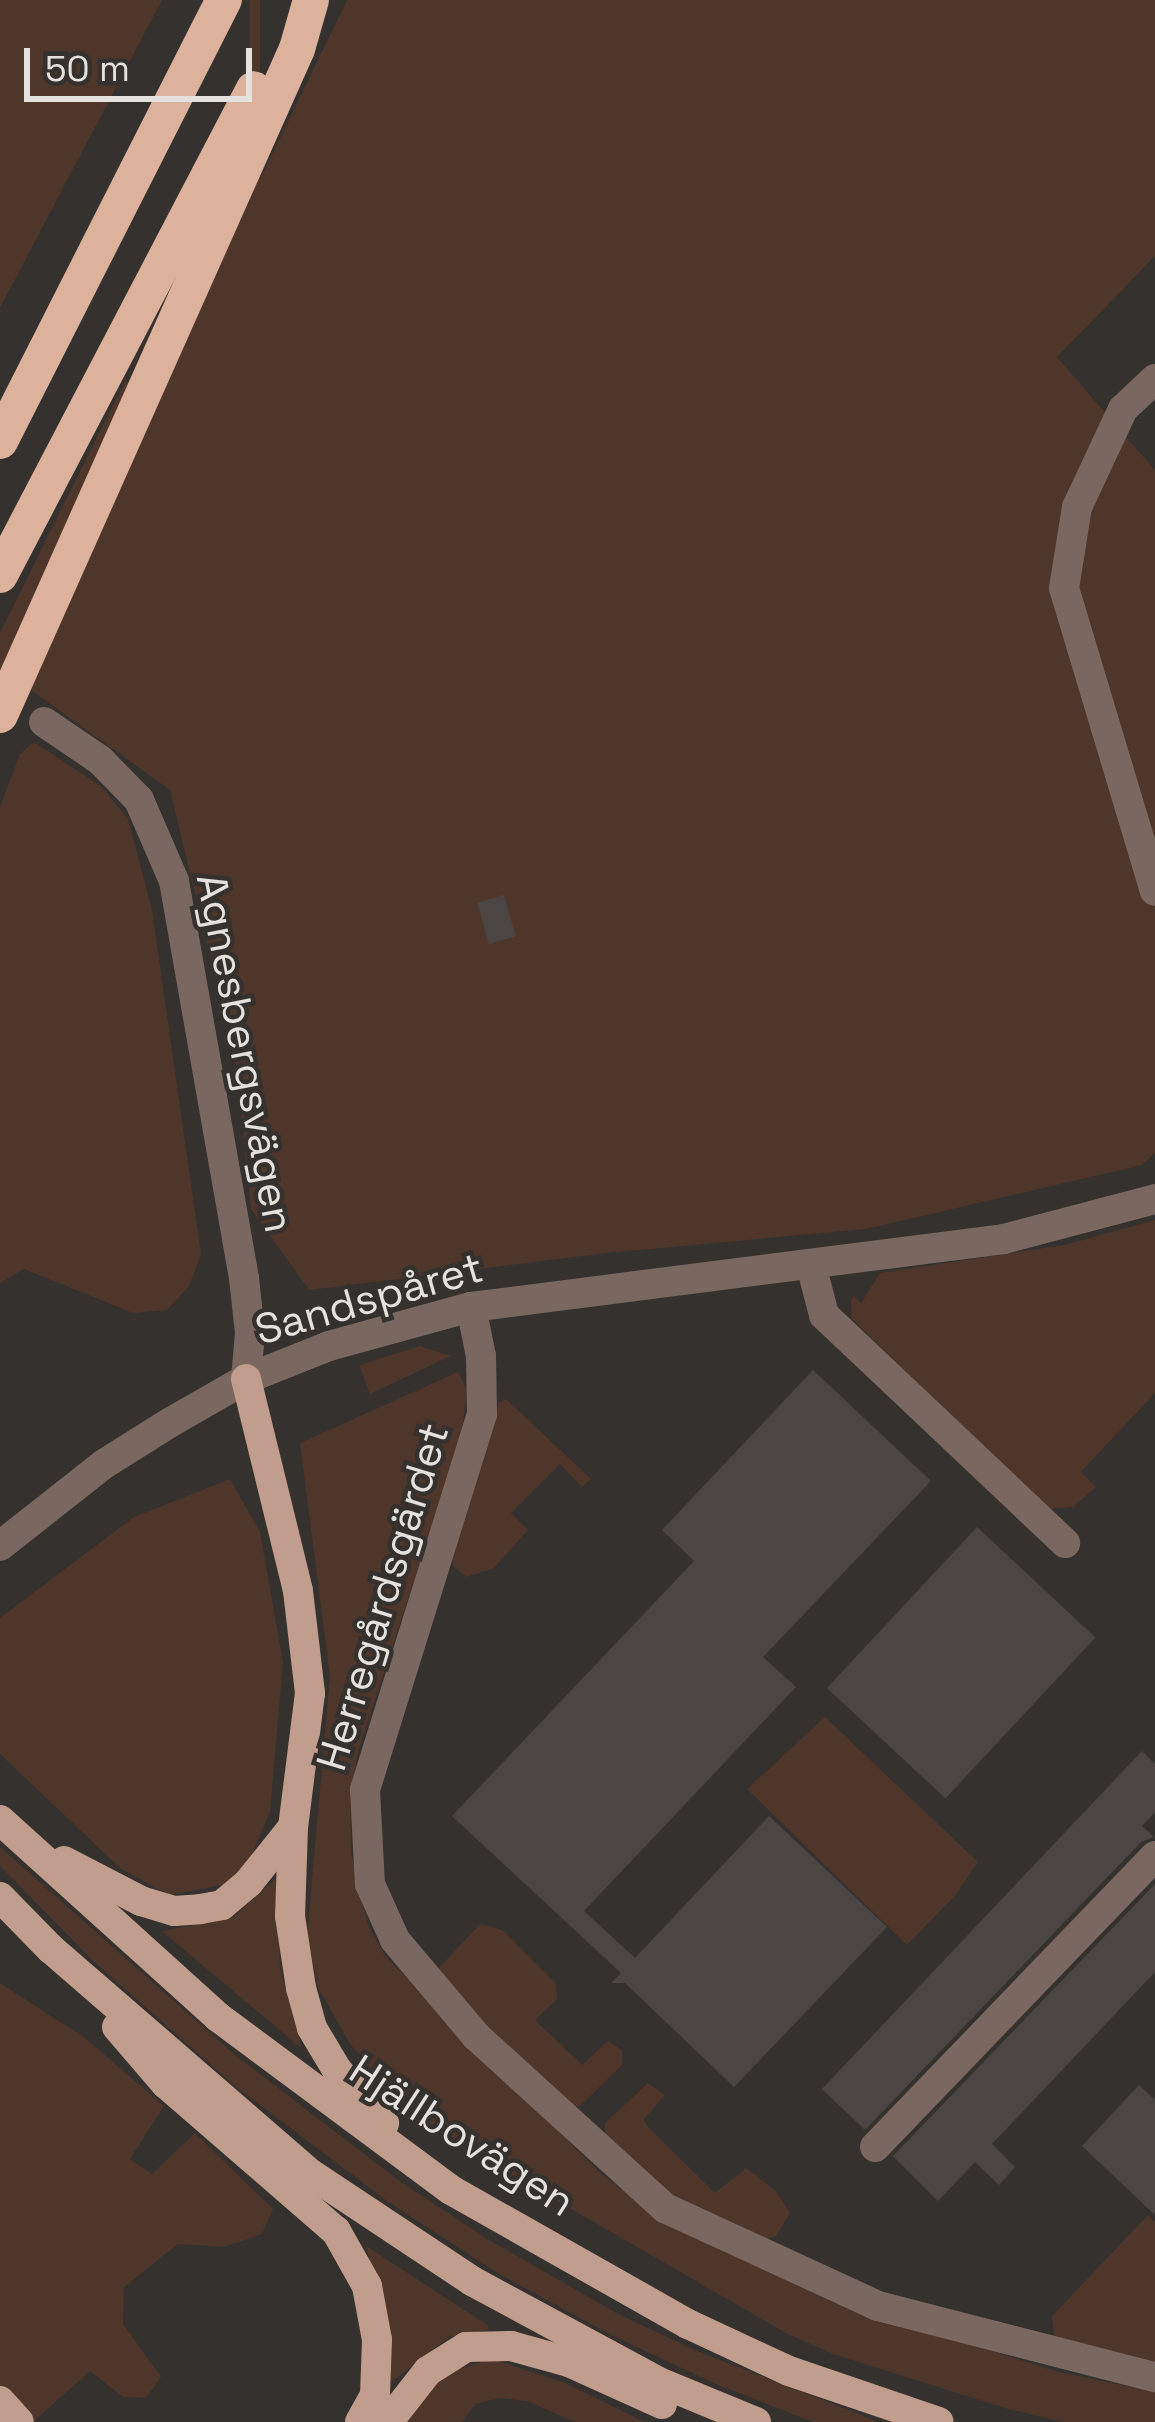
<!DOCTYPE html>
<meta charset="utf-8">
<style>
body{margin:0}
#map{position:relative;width:1155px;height:2422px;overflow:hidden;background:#35312e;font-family:"Space Grotesk",sans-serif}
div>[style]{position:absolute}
.green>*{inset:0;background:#4e362a;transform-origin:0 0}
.building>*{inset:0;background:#4b4644;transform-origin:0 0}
.minor>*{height:30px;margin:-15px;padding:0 15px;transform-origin:15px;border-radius:15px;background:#7a6860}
.major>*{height:30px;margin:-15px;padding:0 15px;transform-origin:15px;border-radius:15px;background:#c09d8c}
.highway>*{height:36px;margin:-18px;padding:0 18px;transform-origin:18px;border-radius:18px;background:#dcb29d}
span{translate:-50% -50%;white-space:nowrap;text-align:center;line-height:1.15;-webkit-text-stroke:9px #35312e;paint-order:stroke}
.street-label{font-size:42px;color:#e4e1df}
.scale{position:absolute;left:24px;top:48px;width:228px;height:54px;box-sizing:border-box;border:6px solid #e4e1df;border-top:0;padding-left:15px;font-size:36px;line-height:42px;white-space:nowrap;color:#e4e1df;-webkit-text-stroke:9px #35312e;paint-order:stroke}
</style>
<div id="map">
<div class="green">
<i style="clip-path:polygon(0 0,162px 0,0 308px)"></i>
<i style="left:250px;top:0;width:10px;height:562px"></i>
<i style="clip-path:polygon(347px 0,1155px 0,1155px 256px,1057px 357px,1155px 470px,1155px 1153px,1142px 1165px,866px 1229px,606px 1253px,309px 1290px,251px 1209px,236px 1064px,170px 790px,17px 680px)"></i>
<i style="clip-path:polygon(126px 379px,128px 384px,0 674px,0 633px)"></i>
<i style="clip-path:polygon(34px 742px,102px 787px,128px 819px,152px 910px,201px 1254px,189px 1286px,167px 1310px,133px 1313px,24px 1269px,0 1283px,0 807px,20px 754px)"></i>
<i style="clip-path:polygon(1155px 1220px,1155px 1393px,1081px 1472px,1096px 1487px,1073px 1507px,1047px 1509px,852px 1319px,851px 1300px,854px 1296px,861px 1303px,880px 1273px,1064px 1245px)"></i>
<i style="clip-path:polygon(420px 1346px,451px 1356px,370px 1394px,359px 1365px)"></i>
<i style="clip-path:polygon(458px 1372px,467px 1390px,461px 1438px,359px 1748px,350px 1795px,351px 1854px,369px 1928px,386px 1957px,600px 2173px,672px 2226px,833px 2300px,1055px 2371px,1155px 2392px,1155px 2422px,1064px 2422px,1008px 2409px,833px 2354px,786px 2333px,455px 2142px,392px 2093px,350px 2044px,318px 1987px,307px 1935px,330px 1677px,300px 1443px)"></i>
<i style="clip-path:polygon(506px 1399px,591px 1479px,582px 1487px,560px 1464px,511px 1513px,528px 1530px,494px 1568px,466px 1577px,453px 1566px,452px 1557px,499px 1403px)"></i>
<i style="clip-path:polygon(230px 1479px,260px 1532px,283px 1662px,270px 1812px,247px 1866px,222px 1885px,169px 1895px,120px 1868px,0 1754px,0 1618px,134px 1517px)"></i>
<i style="clip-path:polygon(825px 1717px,978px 1862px,954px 1897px,907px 1945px,747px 1789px)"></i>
<i style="clip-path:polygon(0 1847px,235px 2055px,401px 2182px,484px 2237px,618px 2314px,697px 2351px,879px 2422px,813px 2422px,716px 2384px,611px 2335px,499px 2274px,387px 2201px,236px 2087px,92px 1960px,0 1866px)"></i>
<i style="clip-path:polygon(277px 1877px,280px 1968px,302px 2049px,162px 1931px,234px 1917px)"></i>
<i style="clip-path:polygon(480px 1924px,502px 1930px,556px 1984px,557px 1999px,535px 2020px,582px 2065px,608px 2041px,622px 2050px,622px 2065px,579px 2107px,568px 2104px,450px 1992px,437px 1970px)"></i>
<i style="clip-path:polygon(0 1983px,85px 2038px,164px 2106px,130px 2159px,152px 2174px,195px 2133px,273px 2209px,262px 2234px,224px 2247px,178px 2244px,124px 2287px,123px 2324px,161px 2377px,146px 2398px,123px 2397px,90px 2371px,33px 2422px,0 2422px)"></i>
<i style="clip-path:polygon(648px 2083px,665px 2095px,644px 2119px,647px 2126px,715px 2193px,746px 2168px,776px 2191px,790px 2213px,776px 2236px,765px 2240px,673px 2197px,605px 2137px,605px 2123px)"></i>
<i style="clip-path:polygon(1148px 2215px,1155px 2222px,1155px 2362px,1054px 2337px,1052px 2316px)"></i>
<i style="clip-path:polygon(366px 2246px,486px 2324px,490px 2329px,449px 2337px,391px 2382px,391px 2345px)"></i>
<i style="clip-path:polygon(492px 2359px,563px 2382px,645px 2422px,575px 2422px,527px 2401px,497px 2398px,476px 2404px,462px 2422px,405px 2422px,434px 2384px,455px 2370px)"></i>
</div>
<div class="building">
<i style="left:504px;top:895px;width:43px;height:28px;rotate:74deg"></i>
<i style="clip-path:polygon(813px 1370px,931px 1481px,763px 1657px,796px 1687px,584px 1911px,635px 1958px,769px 1816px,887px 1927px,734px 2087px,625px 1983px,611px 1983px,621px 1973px,452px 1816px,694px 1561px,662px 1530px)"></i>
<i style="left:977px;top:1527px;width:162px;height:220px;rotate:43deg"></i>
<i style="clip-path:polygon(1142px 1751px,1155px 1764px,1155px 1812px,1142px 1826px,1154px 1837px,1141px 1842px,865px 2130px,822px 2089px)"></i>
<i style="clip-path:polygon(1155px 1884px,1155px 1972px,992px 2144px,1015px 2167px,999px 2185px,975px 2162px,938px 2201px,893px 2156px)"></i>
<i style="clip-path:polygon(1139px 2085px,1155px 2100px,1155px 2215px,1082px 2146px)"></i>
</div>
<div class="minor">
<i style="left:1155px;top:379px;width:44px;rotate:136.8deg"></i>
<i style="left:1123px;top:409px;width:108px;rotate:115.1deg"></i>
<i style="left:1077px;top:507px;width:82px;rotate:99.1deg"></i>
<i style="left:1064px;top:588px;width:316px;rotate:73.3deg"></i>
<i style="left:44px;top:722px;width:68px;rotate:34.2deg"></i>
<i style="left:100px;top:760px;width:56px;rotate:45.7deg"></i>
<i style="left:139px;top:800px;width:88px;rotate:66.6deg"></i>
<i style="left:174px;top:881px;width:403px;rotate:80deg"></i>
<i style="left:244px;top:1278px;width:55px;rotate:83.8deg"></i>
<i style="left:250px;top:1333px;width:46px;rotate:95deg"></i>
<i style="left:811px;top:1265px;width:52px;rotate:75.4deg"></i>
<i style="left:824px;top:1315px;width:332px;rotate:43.4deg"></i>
<i style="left:471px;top:1307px;width:50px;rotate:78.5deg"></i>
<i style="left:481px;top:1356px;width:58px;rotate:89deg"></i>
<i style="left:482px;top:1414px;width:394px;rotate:107.3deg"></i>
<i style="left:365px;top:1790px;width:94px;rotate:87deg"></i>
<i style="left:370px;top:1884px;width:61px;rotate:65.9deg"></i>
<i style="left:395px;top:1940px;width:126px;rotate:49.8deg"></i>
<i style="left:476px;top:2036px;width:256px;rotate:42.3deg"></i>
<i style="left:665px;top:2208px;width:234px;rotate:24.7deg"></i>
<i style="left:878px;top:2306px;width:286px;rotate:14.4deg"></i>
<i style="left:0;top:1546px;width:132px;rotate:-38.3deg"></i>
<i style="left:104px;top:1464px;width:79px;rotate:-32.1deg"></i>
<i style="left:171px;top:1422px;width:86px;rotate:-29.8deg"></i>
<i style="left:246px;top:1379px;width:89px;rotate:-21.7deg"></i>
<i style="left:329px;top:1346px;width:147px;rotate:-15.4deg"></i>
<i style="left:471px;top:1307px;width:537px;rotate:-7.27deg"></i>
<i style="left:1004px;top:1239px;width:156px;rotate:-14.8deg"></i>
<i style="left:875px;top:2147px;width:404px;rotate:-46.1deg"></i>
</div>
<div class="major">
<i style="left:246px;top:1379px;width:218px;rotate:76.2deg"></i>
<i style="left:298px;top:1591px;width:103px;rotate:83.3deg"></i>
<i style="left:310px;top:1693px;width:135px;rotate:97.2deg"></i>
<i style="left:293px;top:1827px;width:89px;rotate:91.9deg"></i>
<i style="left:290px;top:1916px;width:73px;rotate:81.3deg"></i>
<i style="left:301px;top:1988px;width:41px;rotate:74.6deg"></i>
<i style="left:312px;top:2028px;width:49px;rotate:59.2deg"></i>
<i style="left:337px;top:2070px;width:71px;rotate:48.4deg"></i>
<i style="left:0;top:1820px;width:294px;rotate:42.1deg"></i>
<i style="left:218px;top:2017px;width:290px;rotate:36.6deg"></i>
<i style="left:451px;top:2190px;width:272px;rotate:29.5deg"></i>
<i style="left:688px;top:2324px;width:111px;rotate:25deg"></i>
<i style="left:789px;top:2371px;width:158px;rotate:18.8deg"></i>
<i style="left:64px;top:1861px;width:87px;rotate:27.5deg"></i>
<i style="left:141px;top:1901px;width:34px;rotate:17deg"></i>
<i style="left:174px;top:1911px;width:26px;rotate:-4deg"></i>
<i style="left:200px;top:1909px;width:22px;rotate:-10deg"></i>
<i style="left:222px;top:1905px;width:35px;rotate:-40deg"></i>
<i style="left:249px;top:1882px;width:70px;rotate:-51.3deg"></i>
<i style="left:0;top:1897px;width:73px;rotate:45.6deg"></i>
<i style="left:51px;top:1949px;width:344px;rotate:40.9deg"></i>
<i style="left:311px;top:2174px;width:193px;rotate:33.6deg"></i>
<i style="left:472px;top:2281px;width:213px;rotate:28.4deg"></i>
<i style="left:659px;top:2382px;width:105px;rotate:22.4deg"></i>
<i style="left:117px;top:2027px;width:75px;rotate:49.3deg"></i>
<i style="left:166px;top:2084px;width:225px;rotate:40.9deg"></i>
<i style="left:336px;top:2231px;width:63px;rotate:60.6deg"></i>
<i style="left:367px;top:2286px;width:55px;rotate:79.5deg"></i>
<i style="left:377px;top:2340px;width:55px;rotate:92.1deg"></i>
<i style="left:375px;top:2395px;width:31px;rotate:119deg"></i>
<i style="left:0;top:2401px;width:28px;rotate:48deg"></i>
<i style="left:388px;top:2422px;width:65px;rotate:-51.9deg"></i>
<i style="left:428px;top:2371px;width:45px;rotate:-32.3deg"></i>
<i style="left:466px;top:2347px;width:45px;rotate:-1.3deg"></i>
<i style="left:511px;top:2346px;width:60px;rotate:15.4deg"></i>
<i style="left:569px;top:2362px;width:102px;rotate:24.3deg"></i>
</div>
<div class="highway">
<i style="left:0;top:441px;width:495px;rotate:-63.1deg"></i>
<i style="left:0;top:575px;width:548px;rotate:-62.41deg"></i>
<i style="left:0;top:715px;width:729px;rotate:-65.97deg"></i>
<i style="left:297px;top:49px;width:51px;rotate:-74.1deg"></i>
</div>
<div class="street-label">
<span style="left:245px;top:1053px;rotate:79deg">Agnesbergsvägen</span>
<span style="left:369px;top:1299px;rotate:-16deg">Sandspåret</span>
<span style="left:383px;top:1597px;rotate:-73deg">Herregårdsgärdet</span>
<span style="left:462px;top:2136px;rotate:33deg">Hjällbovägen</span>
</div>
<div class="scale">50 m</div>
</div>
